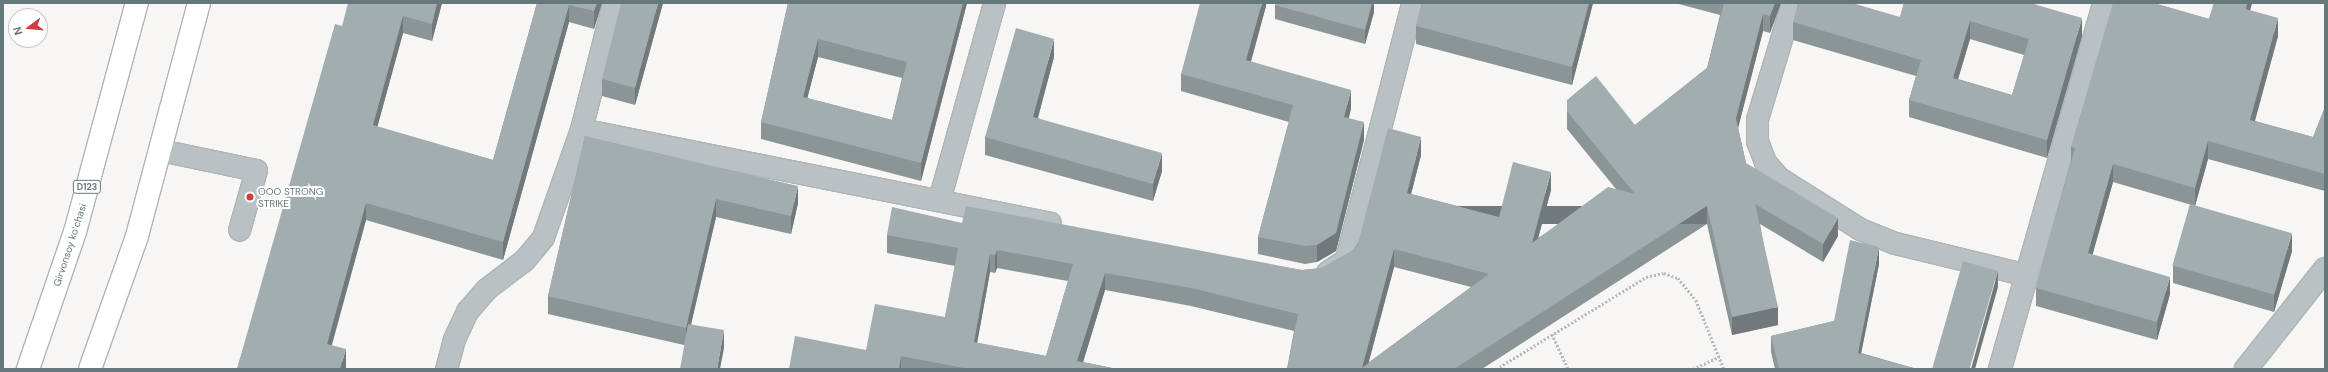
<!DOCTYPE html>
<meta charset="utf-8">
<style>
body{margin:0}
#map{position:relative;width:2328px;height:372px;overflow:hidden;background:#f7f6f5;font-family:"DM Sans",sans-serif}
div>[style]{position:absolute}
.path>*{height:2.5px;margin-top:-1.25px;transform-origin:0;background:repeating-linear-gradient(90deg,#b5babb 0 2px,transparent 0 4px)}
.roads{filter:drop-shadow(1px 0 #aeb5b7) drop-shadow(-1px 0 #aeb5b7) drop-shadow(0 1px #aeb5b7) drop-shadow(0 -1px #aeb5b7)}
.service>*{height:21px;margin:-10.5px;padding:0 10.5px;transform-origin:10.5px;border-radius:10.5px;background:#bac1c2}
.minor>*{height:22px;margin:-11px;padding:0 11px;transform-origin:11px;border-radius:11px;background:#bac1c2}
.primary>*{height:22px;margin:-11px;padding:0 11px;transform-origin:11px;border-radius:11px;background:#fff}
.wall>*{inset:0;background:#8b9596}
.shaded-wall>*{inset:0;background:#71797a;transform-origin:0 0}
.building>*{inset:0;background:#a2adaf;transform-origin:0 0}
.dots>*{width:11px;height:11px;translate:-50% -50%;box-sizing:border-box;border:2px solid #fff;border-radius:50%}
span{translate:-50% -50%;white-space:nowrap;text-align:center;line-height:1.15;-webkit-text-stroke:4px #fff;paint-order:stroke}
.shield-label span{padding:1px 3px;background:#fff;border:1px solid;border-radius:3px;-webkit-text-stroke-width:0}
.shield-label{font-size:9px;color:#65797c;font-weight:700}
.poi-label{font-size:10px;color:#65797c}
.left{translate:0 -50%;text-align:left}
.street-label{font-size:10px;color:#65797c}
.frame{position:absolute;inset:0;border:4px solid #65797c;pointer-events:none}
.north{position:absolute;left:8px;top:8px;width:40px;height:40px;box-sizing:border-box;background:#fff;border:1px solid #c1c9cb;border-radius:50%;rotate:254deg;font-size:11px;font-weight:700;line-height:16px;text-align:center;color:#65797c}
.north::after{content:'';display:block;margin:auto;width:14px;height:18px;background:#d03c41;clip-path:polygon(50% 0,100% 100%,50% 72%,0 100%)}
</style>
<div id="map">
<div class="path">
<i style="left:1552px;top:334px;width:38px;rotate:65deg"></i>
<i style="left:1496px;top:369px;width:176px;rotate:-31.5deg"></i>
<i style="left:1646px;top:277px;width:18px;rotate:-13deg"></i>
<i style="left:1664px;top:273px;width:15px;rotate:20deg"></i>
<i style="left:1678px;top:278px;width:28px;rotate:51deg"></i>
<i style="left:1696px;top:300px;width:74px;rotate:67.9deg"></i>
<i style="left:1693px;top:369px;width:29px;rotate:-25deg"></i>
</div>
<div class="roads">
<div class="service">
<i style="left:1792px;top:3px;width:121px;rotate:106.8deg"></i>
<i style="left:1757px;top:119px;width:22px;rotate:90deg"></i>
<i style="left:1757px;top:141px;width:22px;rotate:69deg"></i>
<i style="left:1765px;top:162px;width:21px;rotate:49deg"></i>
<i style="left:1779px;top:178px;width:96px;rotate:32.2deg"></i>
<i style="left:1860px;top:229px;width:38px;rotate:22deg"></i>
<i style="left:1895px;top:243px;width:136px;rotate:13.6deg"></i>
<i style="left:581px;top:129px;width:478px;rotate:11.3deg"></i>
<i style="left:160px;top:150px;width:98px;rotate:11.8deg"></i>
<i style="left:256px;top:170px;width:62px;rotate:105.8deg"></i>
<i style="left:939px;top:200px;width:205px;rotate:-74.4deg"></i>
<i style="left:1327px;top:272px;width:23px;rotate:-34deg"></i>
<i style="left:1346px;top:259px;width:264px;rotate:-75.5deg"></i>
<i style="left:446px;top:369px;width:31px;rotate:-75deg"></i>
<i style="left:454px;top:339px;width:31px;rotate:-65deg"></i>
<i style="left:467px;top:311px;width:29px;rotate:-49deg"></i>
<i style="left:486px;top:289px;width:48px;rotate:-37.3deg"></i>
<i style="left:524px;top:260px;width:30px;rotate:-50deg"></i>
<i style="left:543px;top:237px;width:114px;rotate:-70.6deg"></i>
<i style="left:581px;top:129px;width:130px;rotate:-75.7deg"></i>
</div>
<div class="minor">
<i style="left:2000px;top:369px;width:380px;rotate:-74.1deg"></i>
<i style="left:2246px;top:369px;width:127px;rotate:-51.7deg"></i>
</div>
<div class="primary">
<i style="left:28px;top:369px;width:145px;rotate:-71.1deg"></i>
<i style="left:75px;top:232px;width:237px;rotate:-74.9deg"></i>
<i style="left:90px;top:369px;width:141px;rotate:-70.5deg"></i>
<i style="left:137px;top:236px;width:241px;rotate:-75.1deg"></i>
</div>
</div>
<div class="wall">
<i style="clip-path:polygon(442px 3px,432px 41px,403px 33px,377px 127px,493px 160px,537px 3px,602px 3px,594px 29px,569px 22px,503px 260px,366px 220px,332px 345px,346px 367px,345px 369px,237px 369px,342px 26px)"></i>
<i style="clip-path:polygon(663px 3px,635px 105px,602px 96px,602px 79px)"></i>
<i style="clip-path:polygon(evenodd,788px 3px,967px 3px,921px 181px,761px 139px,761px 122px,788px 3px,818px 57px,902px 78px,892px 120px,807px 98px,818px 57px)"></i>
<i style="clip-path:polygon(1266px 3px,1266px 6px,1251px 62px,1351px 108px,1349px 118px,1364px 140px,1336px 251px,1317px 262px,1305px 264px,1258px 254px,1258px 237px,1289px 122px,1181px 91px,1181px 74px)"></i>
<i style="clip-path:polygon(1374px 3px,1374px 12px,1365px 44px,1275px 19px,1275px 5px)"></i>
<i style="clip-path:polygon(1422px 3px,1593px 3px,1572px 85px,1416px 44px,1416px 26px)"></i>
<i style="clip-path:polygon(evenodd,1675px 3px,1781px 3px,1770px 33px,1763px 31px,1738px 128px,1746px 163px,1838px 236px,1823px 262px,1760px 224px,1778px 325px,1732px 335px,1707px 224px,1482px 369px,1287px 369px,1294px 331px,1191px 306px,1105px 290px,1083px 362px,1117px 369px,789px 369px,866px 350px,945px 317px,955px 266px,887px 253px,887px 235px,962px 223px,1302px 270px,1322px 268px,1352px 251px,1421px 155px,1411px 194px,1499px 217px,1551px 190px,1538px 238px,1616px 189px,1567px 129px,1567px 100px,1635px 125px,1707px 68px,1720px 15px,1675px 3px,1394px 267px,1471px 287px,1368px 363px,1394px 267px,1675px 3px,997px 268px,1068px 281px,1046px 356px,977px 343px,990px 272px,995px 273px,997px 268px)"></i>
<i style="clip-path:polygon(evenodd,1904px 3px,2082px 36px,2047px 158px,1909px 117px,1909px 100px,1916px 76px,1793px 40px,1793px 22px,1900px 17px,1904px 3px,1970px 39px,2024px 55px,2012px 95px,1958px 79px,1970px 39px)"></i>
<i style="clip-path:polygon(2214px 3px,2252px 3px,2250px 10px,2278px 36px,2255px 121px,2313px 137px,2325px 107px,2325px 191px,2208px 159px,2195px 206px,2113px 182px,2092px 255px,2170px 294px,2157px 340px,2036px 306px,2036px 288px,2071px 161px,2071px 147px,2157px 4px,2209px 19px)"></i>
<i style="clip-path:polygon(1054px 57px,1038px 118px,1162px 171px,1153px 201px,985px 155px,985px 137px)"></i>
<i style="clip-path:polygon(585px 136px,798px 203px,791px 234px,716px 217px,691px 324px,724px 348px,684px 345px,548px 314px,548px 296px)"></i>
<i style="clip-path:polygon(2292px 251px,2274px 312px,2173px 283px,2173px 266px)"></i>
<i style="clip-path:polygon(1879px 264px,1861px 353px,1917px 369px,1775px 369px,1771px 352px,1771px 336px,1834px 321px)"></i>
</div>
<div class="shaded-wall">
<i style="clip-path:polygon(437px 3px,442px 3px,432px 41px,432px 24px)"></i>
<i style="clip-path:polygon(597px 3px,602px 3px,594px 29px,594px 11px)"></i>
<i style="clip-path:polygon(658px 3px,663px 3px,635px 105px,635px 88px)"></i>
<i style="clip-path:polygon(963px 3px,967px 3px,921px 181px,921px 163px)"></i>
<i style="clip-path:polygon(1262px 3px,1266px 3px,1266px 6px,1246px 78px,1246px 60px)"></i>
<i style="clip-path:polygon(1372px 3px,1374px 3px,1374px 12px,1365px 44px,1365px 30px)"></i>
<i style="clip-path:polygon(1589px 3px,1593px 3px,1572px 85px,1572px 67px)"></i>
<i style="clip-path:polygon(1775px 3px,1781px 3px,1770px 33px,1770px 16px)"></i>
<i style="clip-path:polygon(2247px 3px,2252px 3px,2246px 27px,2246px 9px)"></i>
<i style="clip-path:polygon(569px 5px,569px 22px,503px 260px,503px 242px)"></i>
<i style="clip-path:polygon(1763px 14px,1763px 31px,1736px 136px,1736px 118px)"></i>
<i style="clip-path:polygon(403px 16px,403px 33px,373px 143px,373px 125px)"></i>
<i style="clip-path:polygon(2082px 18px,2082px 36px,2047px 158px,2047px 140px)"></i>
<i style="clip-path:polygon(2278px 18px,2278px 36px,2250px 138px,2250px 120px)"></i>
<i style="clip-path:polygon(1970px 21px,1970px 39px,1953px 96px,1953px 78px)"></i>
<i style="clip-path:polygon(818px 39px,818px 57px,803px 115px,803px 97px)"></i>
<i style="clip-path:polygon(1054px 39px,1054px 57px,1033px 135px,1033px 117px)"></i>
<i style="clip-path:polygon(1351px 90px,1351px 108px,1344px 135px,1344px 117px)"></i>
<i style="clip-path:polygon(1364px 122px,1364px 140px,1336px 251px,1317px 262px,1317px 245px)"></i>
<i style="clip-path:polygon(1421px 137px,1421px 155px,1407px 210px,1407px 193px)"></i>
<i style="clip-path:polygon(2208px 141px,2208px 159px,2195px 206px,2195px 188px)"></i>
<i style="clip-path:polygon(1162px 153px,1162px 171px,1153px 201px,1153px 184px)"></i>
<i style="clip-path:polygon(2113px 164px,2113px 182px,2088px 271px,2088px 253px)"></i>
<i style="clip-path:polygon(1551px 172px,1551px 190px,1532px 261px,1532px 243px)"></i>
<i style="clip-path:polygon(798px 186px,798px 203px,791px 234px,791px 216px)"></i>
<i style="clip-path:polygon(716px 199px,716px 217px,686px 346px,686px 328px)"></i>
<i style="clip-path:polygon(366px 203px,366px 220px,327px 361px,327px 344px)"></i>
<i style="left:1707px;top:206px;width:18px;height:301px;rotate:90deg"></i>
<i style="clip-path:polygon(1838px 218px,1838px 236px,1823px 262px,1823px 244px)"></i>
<i style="clip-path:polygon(2292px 233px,2292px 251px,2274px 312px,2274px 295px)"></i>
<i style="clip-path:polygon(1879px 247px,1879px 264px,1858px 369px,1858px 353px)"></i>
<i style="clip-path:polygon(1394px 249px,1394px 267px,1367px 369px,1362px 368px)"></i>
<i style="clip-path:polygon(997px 250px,997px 268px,995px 273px,995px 255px)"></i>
<i style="clip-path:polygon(990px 254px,990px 272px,974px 360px,974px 342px)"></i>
<i style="clip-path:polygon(1998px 271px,1998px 287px,1975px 369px,1971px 369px)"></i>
<i style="clip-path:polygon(1105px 273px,1105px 290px,1081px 369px,1077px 361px)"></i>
<i style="clip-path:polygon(2170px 277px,2170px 294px,2157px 340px,2157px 322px)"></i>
<i style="clip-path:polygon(1778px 307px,1778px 325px,1732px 335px,1732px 317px)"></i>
<i style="clip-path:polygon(724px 330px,724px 348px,720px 369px,717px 369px)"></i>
<i style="clip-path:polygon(346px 349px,346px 367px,345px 369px,340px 369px)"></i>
<i style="clip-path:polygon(901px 356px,901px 369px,899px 369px)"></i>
</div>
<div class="building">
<i style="clip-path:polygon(348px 3px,437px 3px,432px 24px,403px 16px,373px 125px,493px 160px,537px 3px,597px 3px,594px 11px,569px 5px,503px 242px,366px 203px,327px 344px,346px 349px,340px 369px,237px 369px,335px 24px,342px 26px)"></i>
<i style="clip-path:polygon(621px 3px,658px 3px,635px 88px,602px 79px)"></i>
<i style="clip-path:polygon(evenodd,788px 3px,963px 3px,921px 163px,761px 122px,788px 3px,818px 39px,907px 62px,892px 120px,803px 97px,818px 39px)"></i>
<i style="clip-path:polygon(1200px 3px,1262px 3px,1246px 60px,1351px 90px,1344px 117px,1364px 122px,1336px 233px,1317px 245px,1305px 246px,1258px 237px,1293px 105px,1181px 74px)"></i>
<i style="clip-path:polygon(1276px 3px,1372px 3px,1365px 30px,1275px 5px)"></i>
<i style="clip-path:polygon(1422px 3px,1589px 3px,1572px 67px,1416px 26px)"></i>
<i style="clip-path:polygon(evenodd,1724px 3px,1775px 3px,1770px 16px,1763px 14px,1736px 118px,1746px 163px,1838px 218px,1823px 244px,1755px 204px,1778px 307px,1732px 317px,1707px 206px,1454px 369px,1287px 369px,1298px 314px,1191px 288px,1105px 273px,1077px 361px,1117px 369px,969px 369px,901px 356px,899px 369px,789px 369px,795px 336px,866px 350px,875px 304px,945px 317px,958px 248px,887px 235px,892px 207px,962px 223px,966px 206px,1302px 270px,1322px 268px,1352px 251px,1358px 244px,1388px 128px,1421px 137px,1407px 193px,1499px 217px,1513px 162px,1551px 172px,1532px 243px,1608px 187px,1635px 194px,1567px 111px,1567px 100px,1596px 76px,1635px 125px,1707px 68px,1724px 3px,1394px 249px,1489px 274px,1362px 368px,1394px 249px,1724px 3px,997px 250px,1073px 264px,1046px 356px,974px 342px,990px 254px,995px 255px,997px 250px)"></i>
<i style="clip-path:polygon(evenodd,1798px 3px,1852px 3px,1900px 17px,1904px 3px,2030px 3px,2082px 18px,2047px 140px,1909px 100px,1921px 60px,1793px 22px,1798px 3px,1970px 21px,2029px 39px,2012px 95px,1953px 78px,1970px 21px)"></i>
<i style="clip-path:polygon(2113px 3px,2153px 3px,2209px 19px,2214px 3px,2247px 3px,2246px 9px,2278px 18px,2250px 120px,2313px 137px,2325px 107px,2325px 174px,2208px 141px,2195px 188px,2113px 164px,2088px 253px,2170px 277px,2157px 322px,2036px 288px,2075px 148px,2071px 147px)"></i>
<i style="clip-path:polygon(1016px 28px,1054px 39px,1033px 117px,1162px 153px,1153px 184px,985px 137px)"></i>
<i style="clip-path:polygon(585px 136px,798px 186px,791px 216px,716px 199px,686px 328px,548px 296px)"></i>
<i style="left:2190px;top:204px;width:106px;height:64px;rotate:16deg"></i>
<i style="clip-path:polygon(1850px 240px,1879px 247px,1858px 353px,1917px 369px,1779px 369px,1771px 336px,1834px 321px)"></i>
<i style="left:1963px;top:261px;width:36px;height:112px;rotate:16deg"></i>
<i style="clip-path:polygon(688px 324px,724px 330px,717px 369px,680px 369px)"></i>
</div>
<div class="dots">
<i style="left:250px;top:197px;background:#d03c41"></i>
</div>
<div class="shield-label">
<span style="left:87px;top:187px">D123</span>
</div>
<div class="poi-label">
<span class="left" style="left:258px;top:197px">OOO STRONG<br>STRIKE</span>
</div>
<div class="street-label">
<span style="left:70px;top:245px;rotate:-72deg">Girvonsoy koʻchasi</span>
</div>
<div class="frame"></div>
<div class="north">N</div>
</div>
